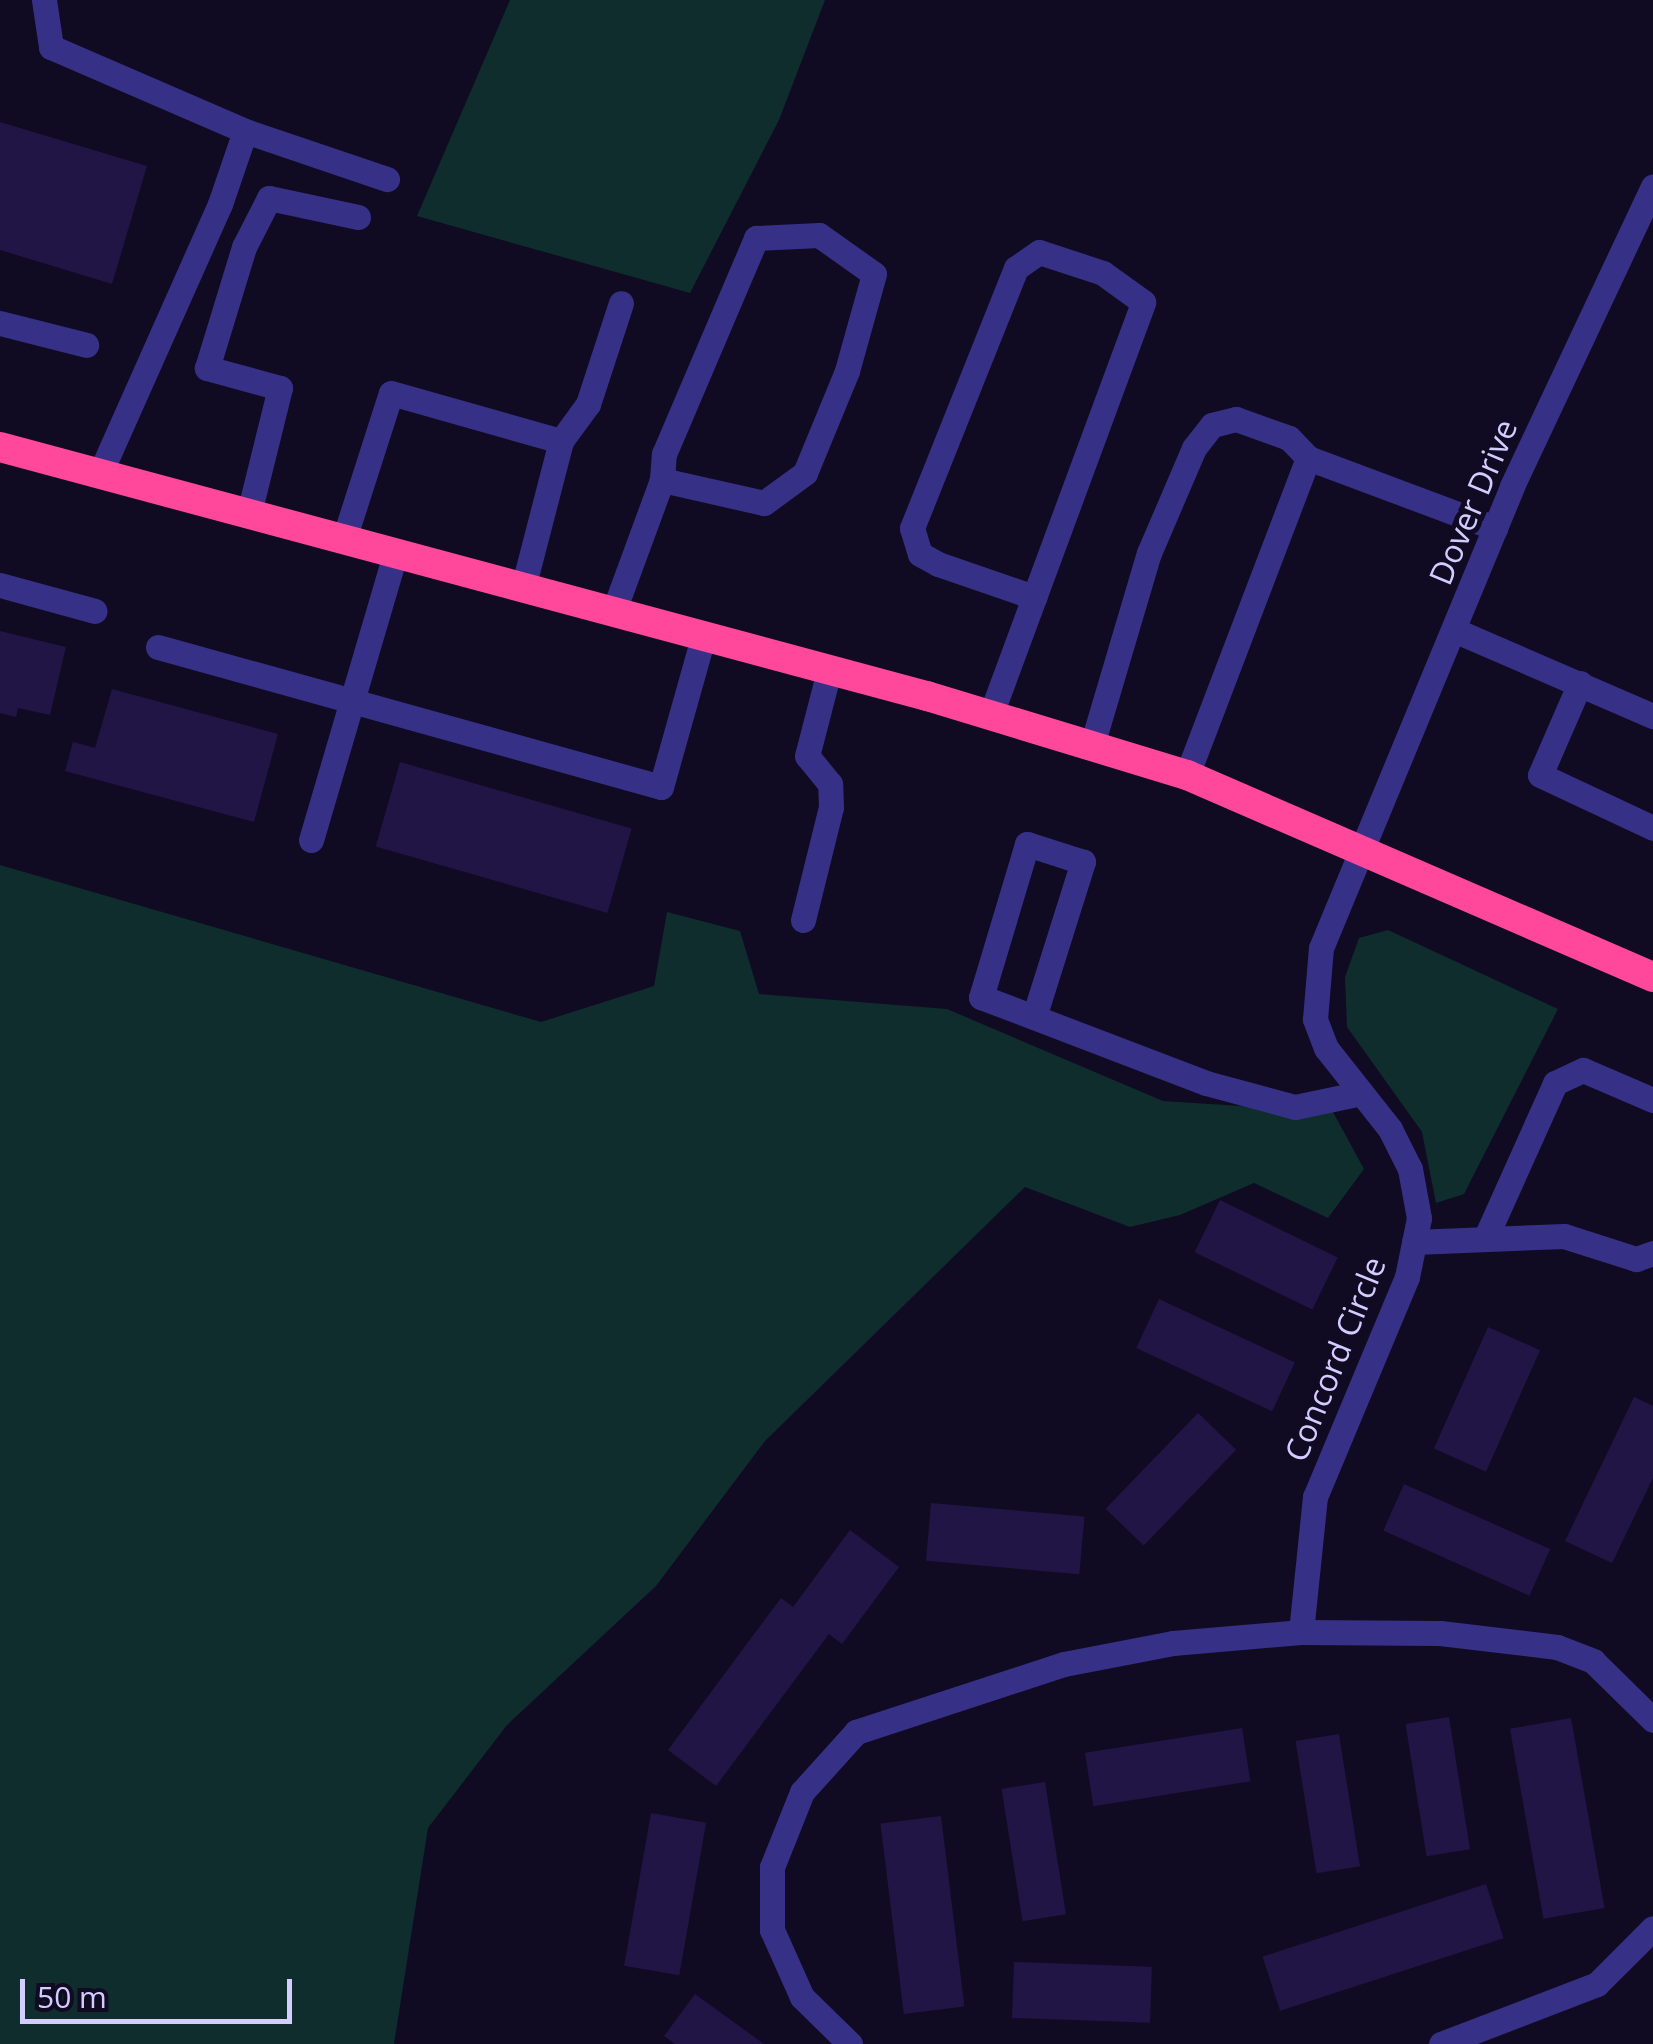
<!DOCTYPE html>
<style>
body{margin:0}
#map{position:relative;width:1653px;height:2044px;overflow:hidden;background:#100b22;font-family:"Open Sans",sans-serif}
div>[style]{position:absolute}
.green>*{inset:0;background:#0e2d2c}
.building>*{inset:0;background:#201545;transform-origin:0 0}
.minor>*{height:25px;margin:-12.5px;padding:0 12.5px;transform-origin:12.5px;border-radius:12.5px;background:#363186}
.highway>*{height:30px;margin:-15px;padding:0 15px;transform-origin:15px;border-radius:15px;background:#ff489c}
span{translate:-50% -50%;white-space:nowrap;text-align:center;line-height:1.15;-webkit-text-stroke:10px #100b22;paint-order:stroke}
.street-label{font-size:32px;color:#d3cdff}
.scale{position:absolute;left:20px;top:1979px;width:272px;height:45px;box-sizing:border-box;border:5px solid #d3cdff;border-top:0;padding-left:12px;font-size:30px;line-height:35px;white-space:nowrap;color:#d3cdff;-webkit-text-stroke:8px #100b22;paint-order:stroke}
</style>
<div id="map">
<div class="green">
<i style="clip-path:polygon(510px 0,825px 0,779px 120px,690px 293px,417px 216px)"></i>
<i style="clip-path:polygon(0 865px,541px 1022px,654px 986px,667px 912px,740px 931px,759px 994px,947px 1009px,1163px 1101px,1333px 1112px,1364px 1169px,1328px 1218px,1254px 1183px,1180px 1215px,1130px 1227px,1025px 1187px,765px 1441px,656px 1586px,507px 1725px,428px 1828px,394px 2044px,0 2044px)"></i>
<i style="clip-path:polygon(1388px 930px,1558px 1009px,1464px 1194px,1436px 1203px,1422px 1132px,1347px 1027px,1345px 977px,1359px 938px)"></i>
</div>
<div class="building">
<i style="clip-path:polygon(0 122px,147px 166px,112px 284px,0 250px)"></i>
<i style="clip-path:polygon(0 631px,66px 647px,50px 715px,18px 708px,16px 717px,0 713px)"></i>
<i style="clip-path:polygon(112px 689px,278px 734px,254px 822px,65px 771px,73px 742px,95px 748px)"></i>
<i style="left:400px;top:762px;width:241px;height:88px;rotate:16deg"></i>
<i style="left:1220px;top:1200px;width:131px;height:58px;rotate:26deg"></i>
<i style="left:1159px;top:1299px;width:150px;height:54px;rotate:25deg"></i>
<i style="left:1488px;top:1327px;width:57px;height:133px;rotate:24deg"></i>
<i style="clip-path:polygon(1634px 1397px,1653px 1406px,1653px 1478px,1612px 1563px,1565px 1541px)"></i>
<i style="left:1198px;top:1413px;width:53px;height:133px;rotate:44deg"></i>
<i style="left:1404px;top:1484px;width:160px;height:51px;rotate:24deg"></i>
<i style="left:931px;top:1503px;width:154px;height:58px;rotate:5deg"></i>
<i style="clip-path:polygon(850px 1530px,899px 1567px,842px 1644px,829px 1634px,716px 1786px,668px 1750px,781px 1598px,793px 1607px)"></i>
<i style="left:1449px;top:1717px;width:134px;height:44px;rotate:81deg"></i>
<i style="left:1571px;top:1718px;width:193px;height:62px;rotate:80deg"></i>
<i style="left:1242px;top:1728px;width:54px;height:159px;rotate:81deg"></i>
<i style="left:1339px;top:1734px;width:134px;height:44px;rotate:81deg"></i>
<i style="left:1045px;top:1782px;width:134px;height:44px;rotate:81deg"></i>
<i style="left:651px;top:1813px;width:56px;height:155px;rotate:10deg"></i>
<i style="left:941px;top:1816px;width:192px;height:61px;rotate:83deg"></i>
<i style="left:1486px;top:1884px;width:57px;height:235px;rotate:72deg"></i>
<i style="left:1014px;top:1962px;width:138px;height:56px;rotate:2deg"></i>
<i style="clip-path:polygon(695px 1994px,764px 2044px,675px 2044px,664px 2036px)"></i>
</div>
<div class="minor">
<i style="left:44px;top:0;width:48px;rotate:81.5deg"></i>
<i style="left:51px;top:47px;width:211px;rotate:23.4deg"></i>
<i style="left:245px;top:131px;width:77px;rotate:108.9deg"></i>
<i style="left:220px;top:204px;width:295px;rotate:114deg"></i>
<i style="left:245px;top:131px;width:150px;rotate:18.7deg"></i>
<i style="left:0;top:323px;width:89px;rotate:14.3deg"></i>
<i style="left:561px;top:441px;width:46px;rotate:-53.9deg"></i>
<i style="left:588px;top:404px;width:106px;rotate:-71.9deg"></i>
<i style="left:1308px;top:458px;width:200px;rotate:20.5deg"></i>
<i style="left:249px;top:513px;width:129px;rotate:-76.1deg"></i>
<i style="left:280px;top:388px;width:76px;rotate:-164.7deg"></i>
<i style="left:207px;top:368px;width:127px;rotate:-73deg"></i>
<i style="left:244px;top:247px;width:55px;rotate:-63deg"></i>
<i style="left:269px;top:198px;width:91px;rotate:12.1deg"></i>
<i style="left:344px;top:539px;width:153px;rotate:-72.2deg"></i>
<i style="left:391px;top:393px;width:177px;rotate:15.8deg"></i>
<i style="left:561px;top:441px;width:152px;rotate:104.5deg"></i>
<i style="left:0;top:585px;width:98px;rotate:15.3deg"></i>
<i style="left:613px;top:613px;width:142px;rotate:-69.8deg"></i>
<i style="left:662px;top:480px;width:26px;rotate:-86deg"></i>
<i style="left:664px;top:454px;width:235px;rotate:-66.9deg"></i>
<i style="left:756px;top:238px;width:63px;rotate:-2.7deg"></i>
<i style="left:819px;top:235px;width:67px;rotate:35.3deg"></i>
<i style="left:874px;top:274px;width:101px;rotate:105.6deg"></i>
<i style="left:847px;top:371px;width:110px;rotate:112.4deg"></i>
<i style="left:805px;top:473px;width:51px;rotate:143.8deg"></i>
<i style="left:764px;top:503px;width:105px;rotate:-167.3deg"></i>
<i style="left:1454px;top:630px;width:217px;rotate:23.4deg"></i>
<i style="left:158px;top:647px;width:522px;rotate:15.55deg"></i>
<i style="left:661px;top:787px;width:155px;rotate:-74.3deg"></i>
<i style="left:1580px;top:683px;width:100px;rotate:113.5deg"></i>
<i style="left:1540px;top:775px;width:125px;rotate:25.1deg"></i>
<i style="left:991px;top:714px;width:439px;rotate:-69.7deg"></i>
<i style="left:1143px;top:302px;width:49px;rotate:-144.1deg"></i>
<i style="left:1103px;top:273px;width:67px;rotate:-161.8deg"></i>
<i style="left:1039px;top:252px;width:28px;rotate:145deg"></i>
<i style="left:1016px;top:268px;width:280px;rotate:111.8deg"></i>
<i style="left:912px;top:528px;width:27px;rotate:73deg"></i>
<i style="left:920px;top:554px;width:21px;rotate:29deg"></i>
<i style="left:938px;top:564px;width:102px;rotate:19deg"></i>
<i style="left:1092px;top:745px;width:200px;rotate:-73.5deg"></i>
<i style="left:1149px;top:553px;width:114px;rotate:-66.8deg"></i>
<i style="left:1194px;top:448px;width:29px;rotate:-52deg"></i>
<i style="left:1212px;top:425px;width:25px;rotate:-14deg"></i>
<i style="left:1236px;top:419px;width:56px;rotate:19.7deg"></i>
<i style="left:1289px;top:438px;width:28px;rotate:46deg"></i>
<i style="left:1308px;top:458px;width:339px;rotate:110.9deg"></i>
<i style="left:311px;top:840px;width:298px;rotate:-73.6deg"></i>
<i style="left:803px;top:920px;width:116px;rotate:-76.1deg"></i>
<i style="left:831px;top:807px;width:23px;rotate:-92deg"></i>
<i style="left:830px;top:784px;width:36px;rotate:-129deg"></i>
<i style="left:807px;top:756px;width:88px;rotate:-75.5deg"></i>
<i style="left:1034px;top:1017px;width:163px;rotate:-72.5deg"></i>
<i style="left:1083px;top:862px;width:59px;rotate:-162.2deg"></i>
<i style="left:1027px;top:844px;width:160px;rotate:106.7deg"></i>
<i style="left:981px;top:997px;width:241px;rotate:20.9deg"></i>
<i style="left:1206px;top:1083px;width:92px;rotate:15.1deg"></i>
<i style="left:1295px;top:1107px;width:68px;rotate:-11.8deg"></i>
<i style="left:1485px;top:1239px;width:171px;rotate:-65.8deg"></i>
<i style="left:1555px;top:1083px;width:31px;rotate:-25deg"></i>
<i style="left:1583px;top:1070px;width:76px;rotate:23.2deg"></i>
<i style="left:1414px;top:1242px;width:150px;rotate:-2.3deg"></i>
<i style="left:1564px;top:1236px;width:76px;rotate:17.7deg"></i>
<i style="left:1636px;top:1259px;width:18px;rotate:-19deg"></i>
<i style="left:1301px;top:1632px;width:136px;rotate:-84.1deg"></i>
<i style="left:1315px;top:1497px;width:238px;rotate:-67.3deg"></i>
<i style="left:1407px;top:1277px;width:60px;rotate:-78.5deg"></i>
<i style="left:1419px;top:1218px;width:50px;rotate:-100.4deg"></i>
<i style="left:1410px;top:1169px;width:45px;rotate:-116.6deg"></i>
<i style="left:1390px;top:1129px;width:103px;rotate:-128.3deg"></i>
<i style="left:1326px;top:1048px;width:31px;rotate:-111deg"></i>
<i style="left:1315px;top:1019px;width:71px;rotate:-85.2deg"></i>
<i style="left:1321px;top:948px;width:500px;rotate:-67.5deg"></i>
<i style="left:1512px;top:486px;width:331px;rotate:-64.8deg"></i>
<i style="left:850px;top:2044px;width:67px;rotate:-135.6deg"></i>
<i style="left:802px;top:1997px;width:73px;rotate:-114.1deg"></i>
<i style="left:772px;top:1930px;width:63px;rotate:-90deg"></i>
<i style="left:772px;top:1867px;width:81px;rotate:-68.2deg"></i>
<i style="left:802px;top:1792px;width:81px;rotate:-48deg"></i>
<i style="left:856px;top:1732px;width:219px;rotate:-18.1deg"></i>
<i style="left:1064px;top:1664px;width:111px;rotate:-10.9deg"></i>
<i style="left:1173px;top:1643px;width:128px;rotate:-4.9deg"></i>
<i style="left:1301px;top:1632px;width:139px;rotate:0.4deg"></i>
<i style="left:1440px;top:1633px;width:118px;rotate:6.8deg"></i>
<i style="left:1557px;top:1647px;width:39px;rotate:21deg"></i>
<i style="left:1593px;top:1661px;width:84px;rotate:44.5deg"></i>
<i style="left:1441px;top:2044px;width:167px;rotate:-21deg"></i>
<i style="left:1597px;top:1984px;width:79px;rotate:-45deg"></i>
</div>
<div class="highway">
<i style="left:0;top:447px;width:960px;rotate:15.04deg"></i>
<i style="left:927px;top:696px;width:272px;rotate:16.9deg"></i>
<i style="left:1187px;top:775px;width:508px;rotate:23.44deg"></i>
</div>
<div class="street-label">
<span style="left:1473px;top:502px;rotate:-67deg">Dover Drive</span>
<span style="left:1335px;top:1359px;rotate:-68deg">Concord Circle</span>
</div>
<div class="scale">50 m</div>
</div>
